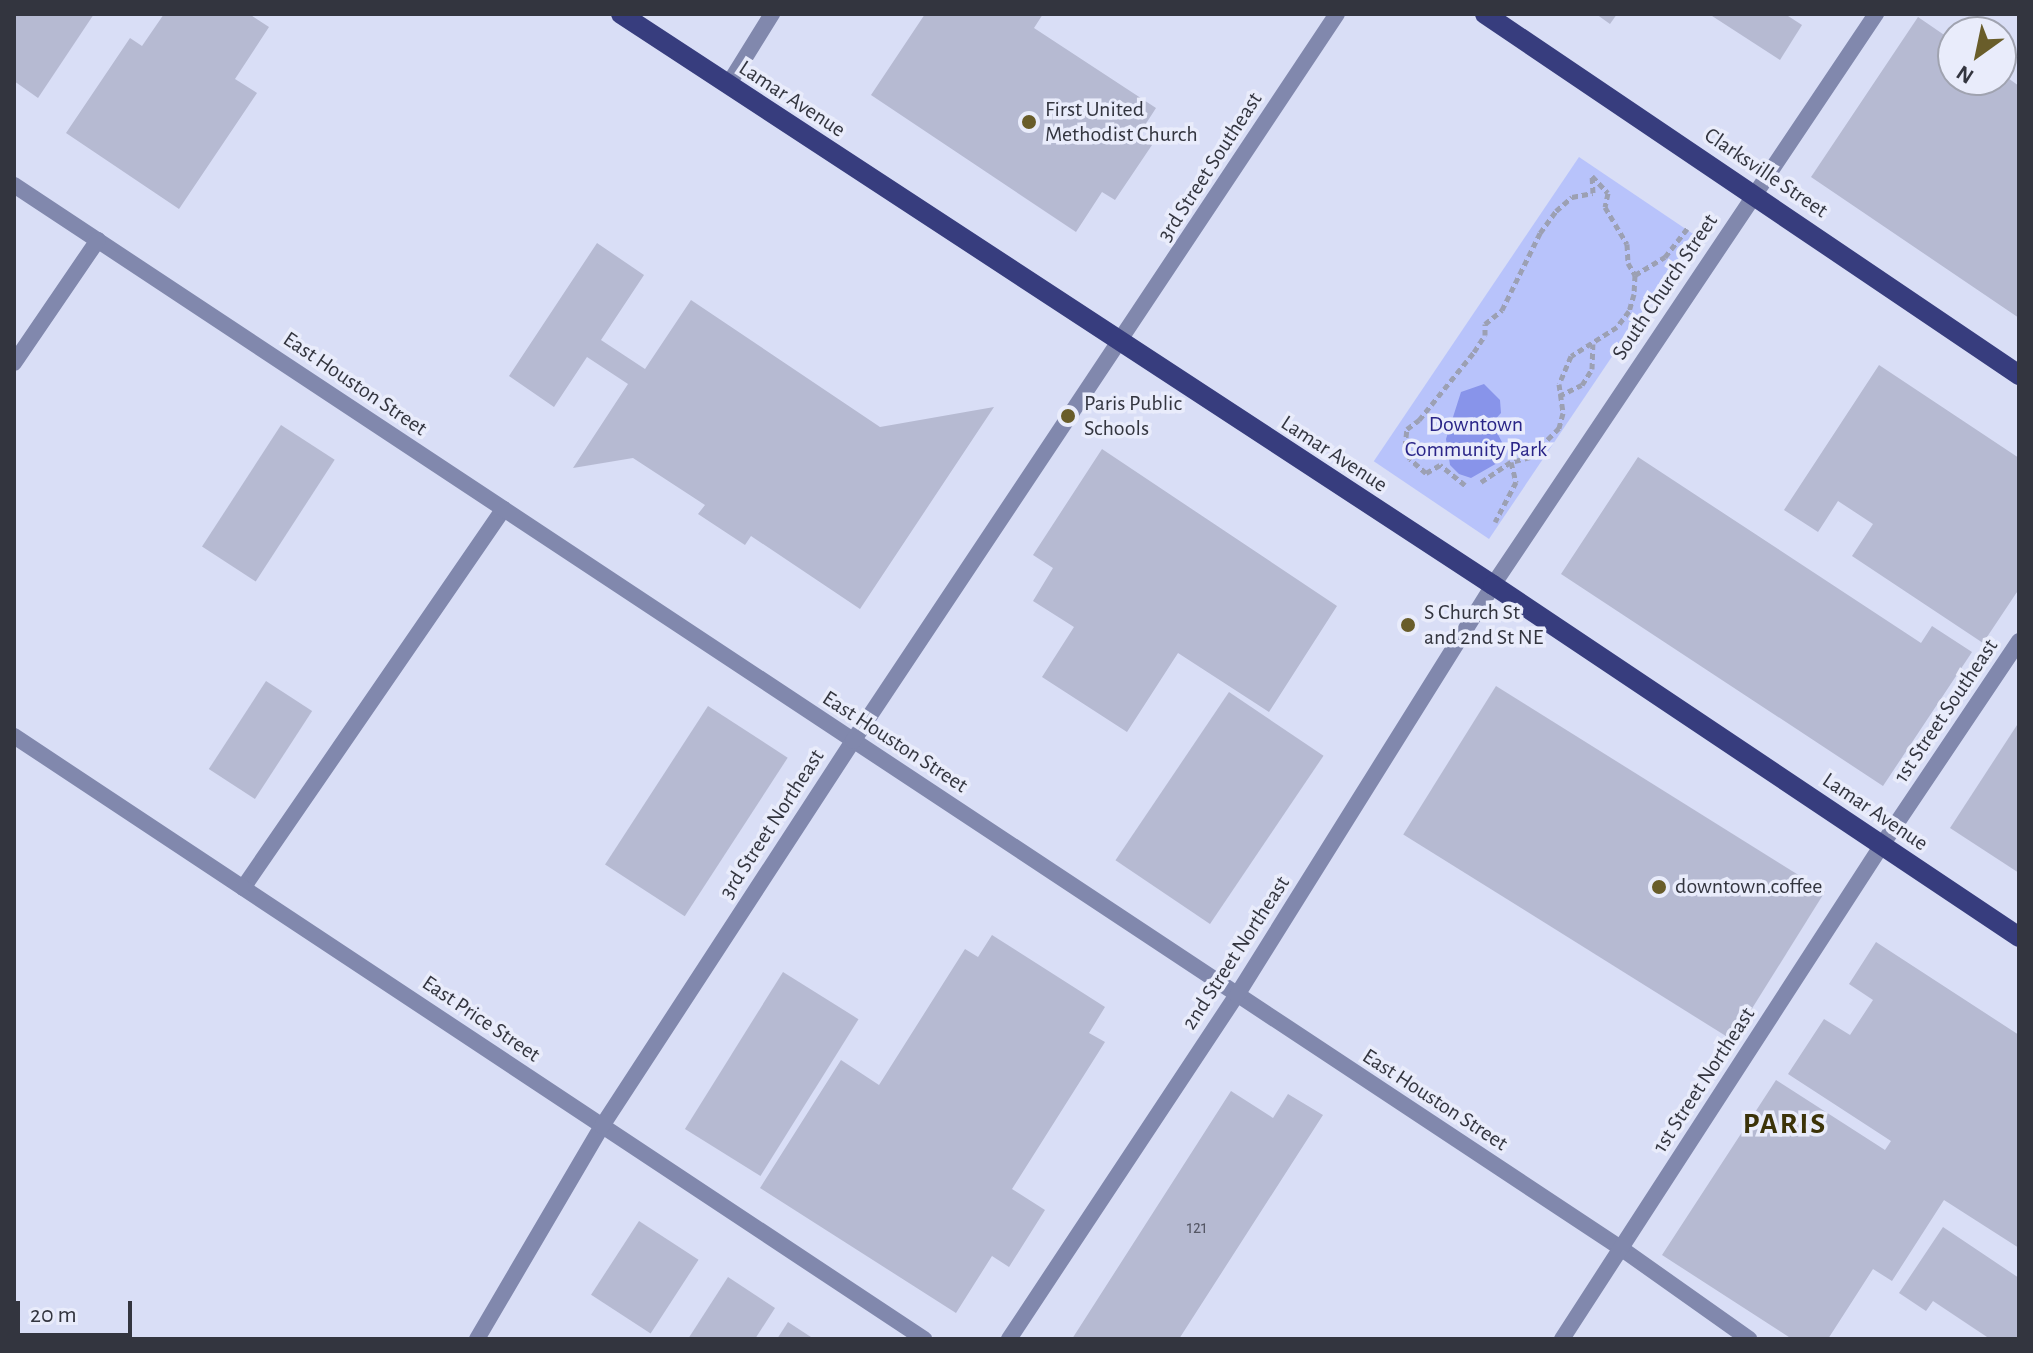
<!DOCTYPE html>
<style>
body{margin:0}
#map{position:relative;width:2033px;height:1353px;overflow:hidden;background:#d9def6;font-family:"Alegreya Sans",sans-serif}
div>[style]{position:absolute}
.green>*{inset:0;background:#b8c3fb;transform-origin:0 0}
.water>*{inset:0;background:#8894ea}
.building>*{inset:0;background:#b6bad2;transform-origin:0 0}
.path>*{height:5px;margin-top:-2.5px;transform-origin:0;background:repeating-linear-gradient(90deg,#9ca0b3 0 6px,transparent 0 10px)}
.service>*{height:16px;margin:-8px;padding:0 8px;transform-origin:8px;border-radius:8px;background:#8188ad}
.minor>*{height:16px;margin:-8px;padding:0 8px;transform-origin:8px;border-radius:8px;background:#8188ad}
.primary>*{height:20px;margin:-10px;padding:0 10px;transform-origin:10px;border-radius:10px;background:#373d7e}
.dots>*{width:22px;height:22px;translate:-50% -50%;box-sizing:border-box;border:4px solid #e9ecfb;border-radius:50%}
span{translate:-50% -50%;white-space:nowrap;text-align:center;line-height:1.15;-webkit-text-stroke:7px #e9ecfb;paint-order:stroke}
.number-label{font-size:18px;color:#545664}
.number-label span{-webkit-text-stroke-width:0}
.street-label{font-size:22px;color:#33353f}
.poi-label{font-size:22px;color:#33353f}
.left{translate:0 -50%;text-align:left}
.park-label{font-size:22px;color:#2a2588}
.district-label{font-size:30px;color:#3c3308;font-weight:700;letter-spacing:2px}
.frame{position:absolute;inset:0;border:16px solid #33353f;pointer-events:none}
.north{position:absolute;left:1937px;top:16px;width:80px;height:80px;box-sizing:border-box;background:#e9ecfb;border:2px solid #a0a3b0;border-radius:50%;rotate:213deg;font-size:22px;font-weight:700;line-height:32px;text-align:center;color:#33353f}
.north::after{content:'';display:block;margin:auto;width:28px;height:36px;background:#695d2a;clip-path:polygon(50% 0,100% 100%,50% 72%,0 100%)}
.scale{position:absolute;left:16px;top:1301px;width:116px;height:36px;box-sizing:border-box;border:4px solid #33353f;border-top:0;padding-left:10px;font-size:24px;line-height:28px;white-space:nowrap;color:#33353f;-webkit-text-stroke:6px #e9ecfb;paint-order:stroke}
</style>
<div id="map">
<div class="green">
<i style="left:1579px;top:157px;width:139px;height:367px;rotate:34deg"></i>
</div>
<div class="water">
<i style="clip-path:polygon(1484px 384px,1500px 400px,1501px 413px,1492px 423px,1504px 446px,1499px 462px,1471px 478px,1459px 474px,1450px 465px,1446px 439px,1461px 392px)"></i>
</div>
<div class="building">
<i style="clip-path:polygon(14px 14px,94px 14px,38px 98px,14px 81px)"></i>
<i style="clip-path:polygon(164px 14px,249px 14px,269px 27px,235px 79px,257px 93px,179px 209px,66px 133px,130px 38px,142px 46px)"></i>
<i style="clip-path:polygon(925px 14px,1043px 14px,1034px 28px,1156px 108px,1138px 136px,1152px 145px,1115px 200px,1102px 192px,1076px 232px,871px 95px)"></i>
<i style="clip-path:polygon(1596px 14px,1617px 14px,1610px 24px)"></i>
<i style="clip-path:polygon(1709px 14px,1785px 14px,1802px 25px,1780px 60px)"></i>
<i style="clip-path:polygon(1918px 17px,1953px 41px,1953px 80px,2001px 80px,2001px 73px,2019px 86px,2019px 318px,1811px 177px)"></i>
<i style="clip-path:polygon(597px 243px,644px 275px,601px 340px,645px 369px,691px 300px,880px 427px,994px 407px,860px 609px,751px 536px,745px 545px,698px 514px,705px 505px,633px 458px,573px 468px,628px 384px,587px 357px,554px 407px,509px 376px)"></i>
<i style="clip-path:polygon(1879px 365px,2019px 458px,2019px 589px,1983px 643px,1852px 556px,1873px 524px,1838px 501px,1818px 532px,1784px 510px)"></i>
<i style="left:281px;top:425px;width:64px;height:145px;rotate:33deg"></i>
<i style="clip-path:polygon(1102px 449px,1337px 606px,1269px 712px,1178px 653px,1127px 732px,1042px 677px,1074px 627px,1033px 601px,1053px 568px,1033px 555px)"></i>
<i style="clip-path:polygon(1638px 457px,1921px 643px,1932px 626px,1972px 652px,1883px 786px,1561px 574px)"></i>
<i style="left:266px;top:681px;width:55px;height:105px;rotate:33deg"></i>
<i style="left:1496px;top:686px;width:388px;height:175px;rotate:32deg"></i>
<i style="left:1229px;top:692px;width:114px;height:203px;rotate:34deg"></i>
<i style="left:708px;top:706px;width:95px;height:189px;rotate:33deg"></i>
<i style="clip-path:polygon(2019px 722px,2019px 873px,1950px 828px)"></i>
<i style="clip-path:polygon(992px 935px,1105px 1007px,1089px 1033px,1105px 1042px,1012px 1189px,1045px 1210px,1009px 1267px,992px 1256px,956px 1313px,760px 1188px,841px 1060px,879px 1085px,965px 949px,978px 957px)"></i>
<i style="clip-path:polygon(1876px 942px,2019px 1035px,2019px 1248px,1944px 1200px,1892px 1281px,1873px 1269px,1828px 1339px,1792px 1339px,1662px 1255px,1776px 1080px,1885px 1150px,1891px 1141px,1788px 1074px,1824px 1019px,1850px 1035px,1873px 1000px,1849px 984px)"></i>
<i style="left:783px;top:972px;width:89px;height:185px;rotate:32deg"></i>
<i style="clip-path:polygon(1231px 1091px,1273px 1118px,1288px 1094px,1323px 1115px,1179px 1339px,1072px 1339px)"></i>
<i style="left:639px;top:1221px;width:71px;height:88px;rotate:33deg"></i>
<i style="clip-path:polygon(1943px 1227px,2019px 1278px,2019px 1339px,1990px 1339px,1933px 1301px,1926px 1311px,1899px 1293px)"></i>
<i style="clip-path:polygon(728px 1277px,775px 1308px,755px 1339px,688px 1339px)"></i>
<i style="clip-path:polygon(788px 1322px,814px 1339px,777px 1339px)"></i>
</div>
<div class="path">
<i style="left:1635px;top:275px;width:35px;rotate:-31deg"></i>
<i style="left:1665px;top:257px;width:36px;rotate:-52deg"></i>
<i style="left:1559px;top:396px;width:25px;rotate:-26deg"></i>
<i style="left:1582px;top:385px;width:19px;rotate:-58deg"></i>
<i style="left:1592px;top:369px;width:25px;rotate:-88deg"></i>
<i style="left:1481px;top:482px;width:36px;rotate:-34deg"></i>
<i style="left:1511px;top:462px;width:21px;rotate:76deg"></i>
<i style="left:1516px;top:482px;width:45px;rotate:117.7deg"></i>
<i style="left:1465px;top:485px;width:32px;rotate:-141deg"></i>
<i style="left:1440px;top:465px;width:16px;rotate:150deg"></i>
<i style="left:1426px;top:473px;width:21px;rotate:-139deg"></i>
<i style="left:1410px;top:459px;width:13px;rotate:-113deg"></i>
<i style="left:1405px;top:447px;width:18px;rotate:-84deg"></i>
<i style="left:1407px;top:429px;width:15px;rotate:-37deg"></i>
<i style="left:1419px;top:420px;width:87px;rotate:-51deg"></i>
<i style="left:1474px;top:352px;width:20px;rotate:-57deg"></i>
<i style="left:1485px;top:335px;width:11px;rotate:-90deg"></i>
<i style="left:1485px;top:324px;width:22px;rotate:-39deg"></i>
<i style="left:1502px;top:310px;width:86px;rotate:-63.7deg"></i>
<i style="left:1540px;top:233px;width:27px;rotate:-54deg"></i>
<i style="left:1556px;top:211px;width:21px;rotate:-41deg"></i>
<i style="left:1572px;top:197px;width:21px;rotate:-11deg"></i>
<i style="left:1593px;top:193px;width:17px;rotate:-93deg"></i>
<i style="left:1592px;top:176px;width:23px;rotate:47deg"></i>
<i style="left:1608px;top:193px;width:14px;rotate:102deg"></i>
<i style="left:1605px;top:207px;width:43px;rotate:59.3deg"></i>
<i style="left:1627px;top:244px;width:19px;rotate:87deg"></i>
<i style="left:1628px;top:263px;width:14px;rotate:60deg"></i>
<i style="left:1635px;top:275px;width:19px;rotate:93deg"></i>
<i style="left:1634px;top:294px;width:18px;rotate:106deg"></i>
<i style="left:1629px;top:311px;width:20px;rotate:127deg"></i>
<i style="left:1617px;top:327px;width:54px;rotate:147.8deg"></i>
<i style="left:1571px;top:356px;width:30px;rotate:113deg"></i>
<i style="left:1559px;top:384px;width:29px;rotate:82deg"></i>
<i style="left:1563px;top:413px;width:16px;rotate:105deg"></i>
<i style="left:1559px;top:428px;width:41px;rotate:135deg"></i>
<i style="left:1530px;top:457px;width:20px;rotate:165deg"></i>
</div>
<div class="service">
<i style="left:728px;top:85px;width:84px;rotate:-58.2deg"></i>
<i style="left:243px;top:888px;width:460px;rotate:-55.5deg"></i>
</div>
<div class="minor">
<i style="left:14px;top:185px;width:1928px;rotate:33.49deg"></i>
<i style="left:1622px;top:1249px;width:156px;rotate:35.3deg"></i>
<i style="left:14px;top:363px;width:149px;rotate:-55.7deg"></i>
<i style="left:14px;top:736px;width:1092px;rotate:33.53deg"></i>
<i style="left:477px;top:1339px;width:247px;rotate:-59.6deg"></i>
<i style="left:602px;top:1126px;width:460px;rotate:-56.9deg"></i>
<i style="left:853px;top:741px;width:873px;rotate:-56.35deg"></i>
<i style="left:1009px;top:1339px;width:413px;rotate:-56.5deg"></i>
<i style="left:1237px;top:995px;width:483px;rotate:-58deg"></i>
<i style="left:1493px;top:585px;width:688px;rotate:-56.15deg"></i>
<i style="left:1562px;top:1339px;width:589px;rotate:-57.07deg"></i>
<i style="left:1882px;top:845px;width:246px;rotate:-56.1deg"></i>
</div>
<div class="primary">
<i style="left:621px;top:14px;width:1042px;rotate:33.22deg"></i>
<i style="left:1493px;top:585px;width:633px;rotate:33.79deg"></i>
<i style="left:1485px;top:14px;width:645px;rotate:34.06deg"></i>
</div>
<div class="dots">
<i style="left:1029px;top:122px;background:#695d2a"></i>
<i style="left:1068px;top:416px;background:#695d2a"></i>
<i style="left:1408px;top:625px;background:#695d2a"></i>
<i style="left:1659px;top:887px;background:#695d2a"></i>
</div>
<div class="number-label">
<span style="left:1197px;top:1228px">121</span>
</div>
<div class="street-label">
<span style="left:792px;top:99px;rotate:33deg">Lamar Avenue</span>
<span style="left:1210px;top:167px;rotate:-57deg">3rd Street Southeast</span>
<span style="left:1766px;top:173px;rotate:34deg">Clarksville Street</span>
<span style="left:1665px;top:287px;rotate:-56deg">South Church Street</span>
<span style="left:355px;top:384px;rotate:34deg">East Houston Street</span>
<span style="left:1334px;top:454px;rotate:33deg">Lamar Avenue</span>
<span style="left:1946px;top:711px;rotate:-56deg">1st Street Southeast</span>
<span style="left:895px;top:742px;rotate:33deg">East Houston Street</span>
<span style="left:1875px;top:812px;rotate:34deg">Lamar Avenue</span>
<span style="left:772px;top:824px;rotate:-57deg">3rd Street Northeast</span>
<span style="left:1236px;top:953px;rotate:-57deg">2nd Street Northeast</span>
<span style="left:481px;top:1019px;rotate:34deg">East Price Street</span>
<span style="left:1704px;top:1080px;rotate:-57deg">1st Street Northeast</span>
<span style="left:1435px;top:1100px;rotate:33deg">East Houston Street</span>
</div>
<div class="poi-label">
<span class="left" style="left:1045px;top:122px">First United<br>Methodist Church</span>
<span class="left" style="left:1084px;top:416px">Paris Public<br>Schools</span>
<span class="left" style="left:1424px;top:625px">S Church St<br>and 2nd St NE</span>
<span class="left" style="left:1675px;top:887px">downtown.coffee</span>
</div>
<div class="park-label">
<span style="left:1476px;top:437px">Downtown<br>Community Park</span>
</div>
<div class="district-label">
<span style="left:1785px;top:1124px">PARIS</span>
</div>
<div class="frame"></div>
<div class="north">N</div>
<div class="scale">20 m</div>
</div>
